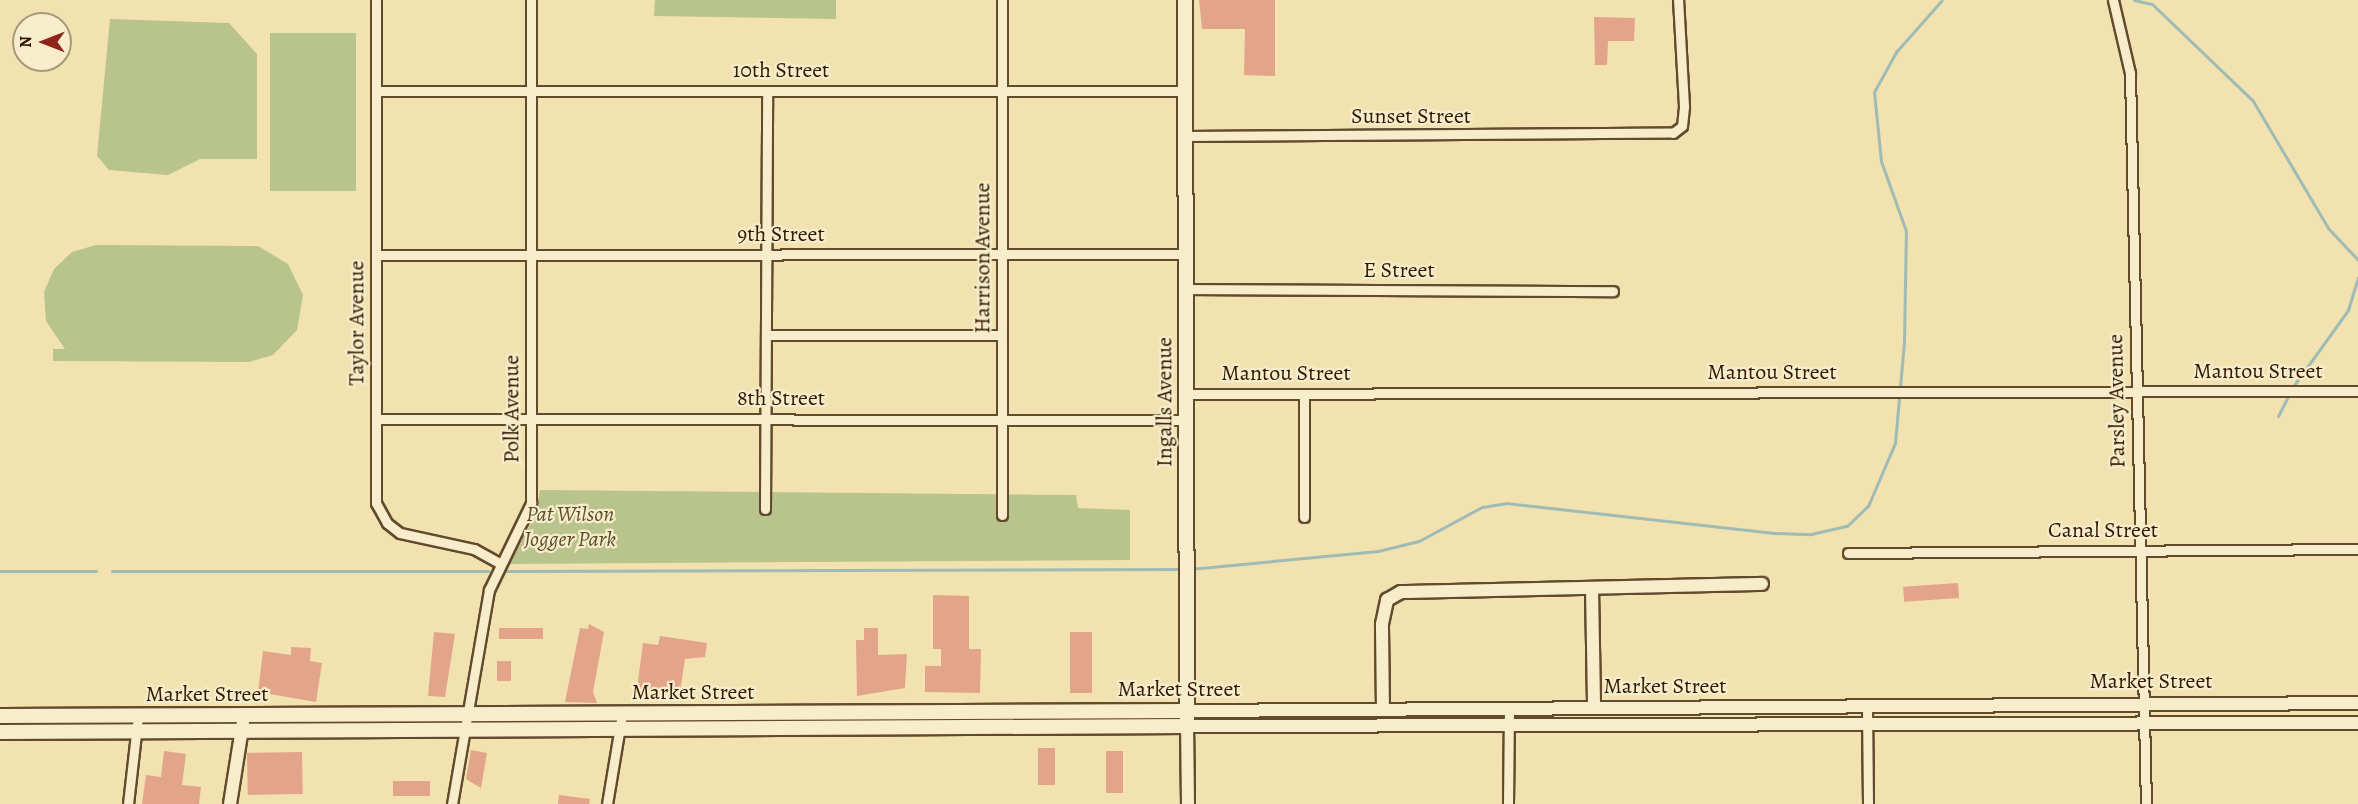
<!DOCTYPE html>
<style>
body{margin:0}
#map{position:relative;width:2358px;height:804px;overflow:hidden;background:#f2e2af;font-family:Alegreya,serif}
div>[style]{position:absolute}
.green>*{inset:0;background:#b9c38c;transform-origin:0 0}
.stream>*{height:3px;margin:-1.5px;padding:0 1.5px;transform-origin:1.5px;border-radius:1.5px;background:#9fbbb6}
.building>*{inset:0;background:#e2a58a;transform-origin:0 0}
.roads{filter:drop-shadow(2px 0 #624b2c) drop-shadow(-2px 0 #624b2c) drop-shadow(0 2px #624b2c) drop-shadow(0 -2px #624b2c)}
.minor>*{height:9px;margin:-4.5px;padding:0 4.5px;transform-origin:4.5px;border-radius:4.5px;background:#f7eccb}
.tertiary>*{height:12px;margin:-6px;padding:0 6px;transform-origin:6px;border-radius:6px;background:#f7eccb}
.secondary>*{height:14px;margin:-7px;padding:0 7px;transform-origin:7px;border-radius:7px;background:#f7eccb}
span{translate:-50% -50%;white-space:nowrap;text-align:center;line-height:1.15;-webkit-text-stroke:4.5px #f7eccb;paint-order:stroke}
.street-label{font-size:22px;color:#321901}
.park-label{font-size:22px;color:#5a4c2b;font-style:italic}
.north{position:absolute;left:12px;top:12px;width:60px;height:60px;box-sizing:border-box;background:#f7eccb;border:2px solid #a8987a;border-radius:50%;rotate:270deg;font-size:16px;font-weight:700;line-height:24px;text-align:center;color:#321901}
.north::after{content:'';display:block;margin:auto;width:21px;height:27px;background:#8f2418;clip-path:polygon(50% 0,100% 100%,50% 72%,0 100%)}
</style>
<div id="map">
<div class="green">
<i style="clip-path:polygon(655px 0,836px 0,836px 19px,654px 16px)"></i>
<i style="clip-path:polygon(110px 19px,229px 23px,257px 54px,257px 159px,200px 159px,168px 175px,109px 170px,97px 156px)"></i>
<i style="left:270px;top:33px;width:86px;height:158px"></i>
<i style="clip-path:polygon(258px 246px,288px 264px,303px 295px,297px 330px,273px 355px,249px 362px,53px 361px,53px 349px,65px 349px,46px 321px,44px 292px,54px 269px,72px 252px,96px 245px)"></i>
<i style="clip-path:polygon(540px 490px,1076px 495px,1078px 508px,1130px 510px,1130px 560px,510px 564px,535px 515px)"></i>
</div>
<div class="stream">
<i style="left:2134px;top:0;width:18px;rotate:13deg"></i>
<i style="left:2152px;top:4px;width:140px;rotate:43.8deg"></i>
<i style="left:2253px;top:101px;width:147px;rotate:59.4deg"></i>
<i style="left:2328px;top:228px;width:44px;rotate:46.8deg"></i>
<i style="left:2292px;top:388px;width:96px;rotate:-54.3deg"></i>
<i style="left:2348px;top:310px;width:34px;rotate:-73deg"></i>
<i style="left:2278px;top:416px;width:25px;rotate:-63deg"></i>
<i style="left:1190px;top:569px;width:189px;rotate:-5.5deg"></i>
<i style="left:1378px;top:551px;width:42px;rotate:-13.7deg"></i>
<i style="left:1419px;top:541px;width:72px;rotate:-28.4deg"></i>
<i style="left:1482px;top:507px;width:24px;rotate:-9deg"></i>
<i style="left:1506px;top:503px;width:270px;rotate:6.4deg"></i>
<i style="left:1774px;top:533px;width:37px;rotate:2deg"></i>
<i style="left:1811px;top:534px;width:37px;rotate:-13deg"></i>
<i style="left:1847px;top:526px;width:29px;rotate:-44deg"></i>
<i style="left:1868px;top:506px;width:69px;rotate:-66.8deg"></i>
<i style="left:1895px;top:443px;width:101px;rotate:-84.9deg"></i>
<i style="left:1904px;top:342px;width:111px;rotate:-89deg"></i>
<i style="left:1906px;top:231px;width:74px;rotate:-109.7deg"></i>
<i style="left:1881px;top:161px;width:69px;rotate:-95.8deg"></i>
<i style="left:1874px;top:92px;width:46px;rotate:-61.2deg"></i>
<i style="left:1896px;top:52px;width:69px;rotate:-48.5deg"></i>
<i style="left:0;top:571px;width:96px"></i>
<i style="left:112px;top:571px;width:376px"></i>
<i style="left:504px;top:571px;width:679px;rotate:-0.17deg"></i>
</div>
<div class="building">
<i style="clip-path:polygon(1199px 0,1275px 0,1275px 76px,1244px 75px,1245px 29px,1202px 29px)"></i>
<i style="clip-path:polygon(1594px 17px,1635px 18px,1634px 41px,1608px 41px,1607px 65px,1595px 65px)"></i>
<i style="left:1958px;top:583px;width:15px;height:55px;rotate:86deg"></i>
<i style="clip-path:polygon(933px 595px,969px 596px,969px 649px,981px 649px,980px 693px,925px 692px,925px 666px,941px 666px,941px 649px,933px 649px)"></i>
<i style="clip-path:polygon(589px 624px,604px 632px,593px 692px,597px 703px,565px 702px,580px 628px,588px 629px)"></i>
<i style="left:499px;top:628px;width:44px;height:11px"></i>
<i style="clip-path:polygon(864px 628px,878px 628px,878px 655px,907px 654px,905px 688px,857px 696px,856px 640px,864px 640px)"></i>
<i style="clip-path:polygon(434px 632px,455px 634px,445px 697px,428px 696px)"></i>
<i style="left:1070px;top:632px;width:22px;height:61px"></i>
<i style="clip-path:polygon(660px 636px,707px 643px,705px 657px,685px 659px,680px 692px,667px 689px,665px 701px,636px 696px,643px 643px,658px 645px)"></i>
<i style="clip-path:polygon(291px 647px,311px 648px,310px 661px,322px 663px,316px 702px,258px 692px,263px 651px,291px 655px)"></i>
<i style="left:497px;top:661px;width:14px;height:20px"></i>
<i style="left:1038px;top:748px;width:17px;height:37px"></i>
<i style="clip-path:polygon(471px 750px,487px 753px,481px 788px,466px 779px)"></i>
<i style="clip-path:polygon(164px 751px,186px 754px,182px 785px,201px 787px,199px 804px,142px 804px,146px 775px,161px 777px)"></i>
<i style="left:1106px;top:751px;width:17px;height:42px"></i>
<i style="left:302px;top:752px;width:42px;height:55px;rotate:89deg"></i>
<i style="left:393px;top:781px;width:37px;height:15px"></i>
<i style="clip-path:polygon(559px 795px,590px 799px,589px 804px,558px 804px)"></i>
</div>
<div class="roads">
<div class="minor">
<i style="left:376px;top:0;width:503px;rotate:90deg"></i>
<i style="left:376px;top:503px;width:23px;rotate:61deg"></i>
<i style="left:387px;top:523px;width:16px;rotate:38deg"></i>
<i style="left:400px;top:533px;width:76px;rotate:12.2deg"></i>
<i style="left:474px;top:549px;width:29px;rotate:29deg"></i>
<i style="left:1002px;top:0;width:515px;rotate:90deg"></i>
<i style="left:2113px;top:0;width:75px;rotate:76.9deg"></i>
<i style="left:2130px;top:73px;width:731px;rotate:88.75deg"></i>
<i style="left:376px;top:91px;width:810px"></i>
<i style="left:1186px;top:136px;width:487px;rotate:-0.4deg"></i>
<i style="left:1673px;top:133px;width:11px;rotate:-38deg"></i>
<i style="left:1682px;top:126px;width:20px;rotate:-84deg"></i>
<i style="left:1684px;top:106px;width:106px;rotate:-93.2deg"></i>
<i style="left:377px;top:255px;width:809px;rotate:-0.07deg"></i>
<i style="left:1186px;top:289px;width:427px;rotate:0.3deg"></i>
<i style="left:767px;top:335px;width:235px"></i>
<i style="left:1186px;top:394px;width:1172px;rotate:-0.15deg"></i>
<i style="left:1304px;top:394px;width:123px;rotate:90deg"></i>
<i style="left:376px;top:419px;width:810px;rotate:0.07deg"></i>
<i style="left:765px;top:509px;width:418px;rotate:-89.7deg"></i>
<i style="left:1848px;top:553px;width:510px;rotate:-0.45deg"></i>
<i style="left:1867px;top:707px;width:97px;rotate:89.4deg"></i>
<i style="left:128px;top:804px;width:89px;rotate:-83.5deg"></i>
<i style="left:452px;top:804px;width:217px;rotate:-80.2deg"></i>
<i style="left:489px;top:590px;width:97px;rotate:-64.2deg"></i>
<i style="left:531px;top:503px;width:503px;rotate:-90deg"></i>
<i style="left:607px;top:804px;width:91px;rotate:-80.5deg"></i>
<i style="left:1508px;top:804px;width:95px;rotate:-89.4deg"></i>
</div>
<div class="tertiary">
<i style="left:1592px;top:588px;width:120px;rotate:89deg"></i>
<i style="left:1383px;top:710px;width:86px;rotate:-90.7deg"></i>
<i style="left:1382px;top:624px;width:25px;rotate:-78deg"></i>
<i style="left:1387px;top:600px;width:16px;rotate:-30deg"></i>
<i style="left:1401px;top:592px;width:361px;rotate:-1.3deg"></i>
<i style="left:1187px;top:711px;width:1171px;rotate:-0.39deg"></i>
<i style="left:230px;top:804px;width:89px;rotate:-81deg"></i>
<i style="left:1188px;top:804px;width:78px;rotate:-90.7deg"></i>
<i style="left:1187px;top:726px;width:1171px;rotate:-0.15deg"></i>
</div>
<div class="secondary">
<i style="left:0;top:716px;width:1187px;rotate:-0.24deg"></i>
<i style="left:0;top:732px;width:1187px;rotate:-0.29deg"></i>
<i style="left:1187px;top:726px;width:726px;rotate:-90.16deg"></i>
</div>
</div>
<div class="street-label">
<span style="left:781px;top:71px">10th Street</span>
<span style="left:1411px;top:117px">Sunset Street</span>
<span style="left:781px;top:235px">9th Street</span>
<span style="left:983px;top:258px;rotate:-90deg">Harrison Avenue</span>
<span style="left:1399px;top:271px">E Street</span>
<span style="left:357px;top:323px;rotate:-90deg">Taylor Avenue</span>
<span style="left:2258px;top:372px">Mantou Street</span>
<span style="left:1772px;top:373px">Mantou Street</span>
<span style="left:1286px;top:374px">Mantou Street</span>
<span style="left:781px;top:399px">8th Street</span>
<span style="left:2117px;top:401px;rotate:-91deg">Parsley Avenue</span>
<span style="left:1165px;top:402px;rotate:-90deg">Ingalls Avenue</span>
<span style="left:512px;top:409px;rotate:-90deg">Polk Avenue</span>
<span style="left:2103px;top:531px">Canal Street</span>
<span style="left:2151px;top:682px">Market Street</span>
<span style="left:1665px;top:687px">Market Street</span>
<span style="left:1179px;top:690px">Market Street</span>
<span style="left:693px;top:693px">Market Street</span>
<span style="left:207px;top:695px">Market Street</span>
</div>
<div class="park-label">
<span style="left:570px;top:527px">Pat Wilson<br>Jogger Park</span>
</div>
<div class="north">N</div>
</div>
